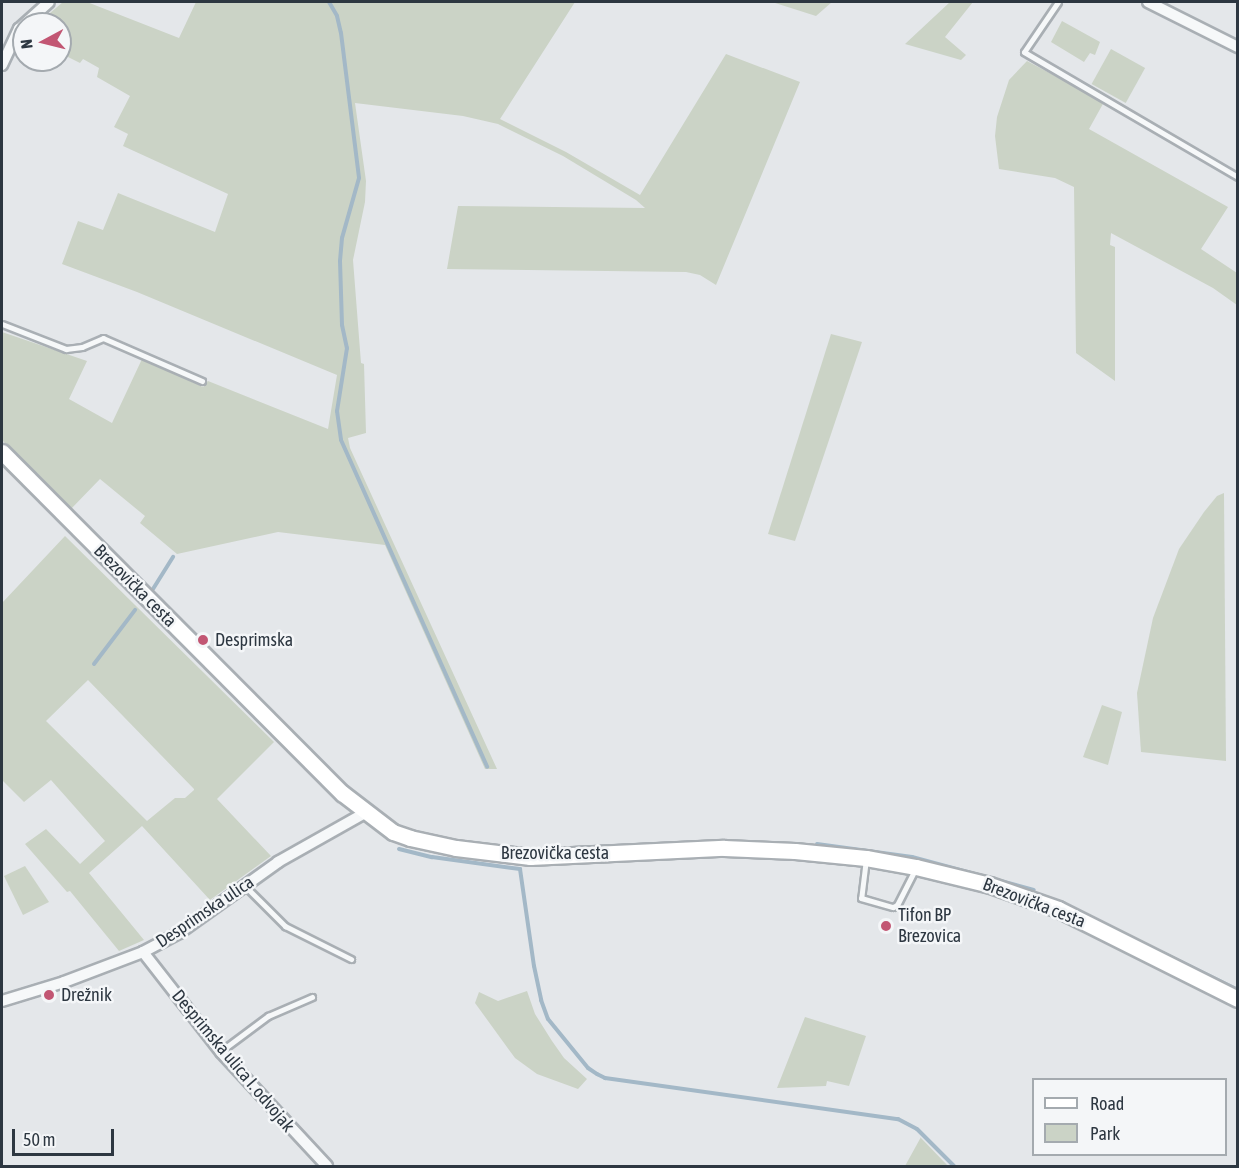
<!DOCTYPE html>
<meta charset="utf-8">
<style>
body{margin:0}
#map{position:relative;width:1239px;height:1168px;overflow:hidden;background:#e4e7ea;font-family:"Asap Condensed",sans-serif}
div>[style]{position:absolute}
.green>*{inset:0;background:#cbd3c6;transform-origin:0 0}
.stream>*{height:4px;margin:-2px;padding:0 2px;transform-origin:2px;border-radius:2px;background:#a3b8c7}
.roads{filter:drop-shadow(2px 0 #a9afb4) drop-shadow(-2px 0 #a9afb4) drop-shadow(0 2px #a9afb4) drop-shadow(0 -2px #a9afb4)}
.lane>*{height:5px;margin:-2.5px;padding:0 2.5px;transform-origin:2.5px;border-radius:2.5px;background:#f6f8f9}
.street>*{height:10px;margin:-5px;padding:0 5px;transform-origin:5px;border-radius:5px;background:#f6f8f9}
.secondary>*{height:15px;margin:-7.5px;padding:0 7.5px;transform-origin:7.5px;border-radius:7.5px;background:#fff}
.dots>*{width:16px;height:16px;translate:-50% -50%;box-sizing:border-box;border:3px solid #f4f6f8;border-radius:50%}
span{translate:-50% -50%;white-space:nowrap;text-align:center;line-height:1.15;-webkit-text-stroke:5px #f4f6f8;paint-order:stroke}
.street-label{font-size:18px;color:#2d3741}
.poi-label{font-size:18px;color:#2d3741}
.left{translate:0 -50%;text-align:left}
.frame{position:absolute;inset:0;border:3px solid #2d3741;pointer-events:none}
.legend{position:absolute;left:1032px;top:1078px;width:195px;height:78px;box-sizing:border-box;background:#f4f6f8;border:2px solid #a4aaaf;margin:0;padding:8px 10px;list-style:none;font-size:18px;color:#2d3741}
.legend li{display:flex;align-items:center;gap:12px;height:30px}
.legend b{width:30px;border:2px solid #a4aaaf}
.north{position:absolute;left:12px;top:12px;width:60px;height:60px;box-sizing:border-box;background:#f4f6f8;border:2px solid #a4aaaf;border-radius:50%;rotate:263deg;font-size:16px;font-weight:700;line-height:24px;text-align:center;color:#2d3741}
.north::after{content:'';display:block;margin:auto;width:21px;height:27px;background:#c25673;clip-path:polygon(50% 0,100% 100%,50% 72%,0 100%)}
.scale{position:absolute;left:12px;top:1129px;width:102px;height:27px;box-sizing:border-box;border:3px solid #2d3741;border-top:0;padding-left:8px;font-size:18px;line-height:21px;white-space:nowrap;color:#2d3741;-webkit-text-stroke:4px #f4f6f8;paint-order:stroke}
</style>
<div id="map">
<div class="green">
<i style="clip-path:polygon(63px 2px,87px 2px,179px 38px,196px 2px,575px 2px,500px 119px,566px 152px,640px 195px,726px 54px,800px 82px,716px 285px,700px 275px,686px 272px,447px 269px,458px 206px,645px 208px,636px 200px,563px 156px,498px 124px,463px 116px,355px 103px,366px 181px,365px 202px,353px 260px,361px 363px,364px 364px,366px 433px,348px 438px,350px 448px,497px 769px,485px 769px,385px 545px,278px 532px,177px 554px,140px 523px,145px 516px,100px 479px,70px 510px,2px 440px,2px 332px,87px 361px,69px 399px,112px 423px,142px 359px,203px 387px,208px 381px,328px 429px,337px 375px,137px 292px,62px 264px,78px 221px,103px 230px,118px 193px,215px 232px,228px 194px,123px 146px,128px 134px,114px 127px,130px 96px,97px 77px,99px 68px,83px 59px,80px 63px,60px 53px,60px 24px,37px 24px)"></i>
<i style="clip-path:polygon(772px 2px,832px 2px,816px 16px)"></i>
<i style="clip-path:polygon(950px 2px,973px 2px,945px 37px,966px 55px,961px 60px,905px 44px)"></i>
<i style="clip-path:polygon(1062px 21px,1100px 42px,1095px 55px,1090px 53px,1084px 62px,1051px 42px)"></i>
<i style="left:1111px;top:49px;width:39px;height:40px;rotate:29deg"></i>
<i style="clip-path:polygon(1027px 61px,1104px 102px,1089px 129px,1228px 207px,1201px 249px,1237px 273px,1237px 305px,1213px 288px,1111px 233px,1110px 245px,1115px 247px,1115px 381px,1076px 353px,1074px 187px,1055px 178px,999px 169px,995px 136px,997px 117px,1009px 80px)"></i>
<i style="clip-path:polygon(831px 334px,862px 342px,795px 541px,768px 534px)"></i>
<i style="clip-path:polygon(1224px 493px,1226px 761px,1141px 752px,1137px 693px,1153px 618px,1179px 549px,1204px 512px,1217px 496px)"></i>
<i style="clip-path:polygon(evenodd,65px 536px,274px 742px,217px 799px,271px 856px,210px 900px,142px 826px,89px 873px,144px 940px,119px 951px,70px 891px,67px 892px,25px 844px,46px 829px,80px 864px,105px 841px,51px 780px,24px 802px,2px 780px,2px 603px,65px 536px,88px 680px,194px 789px,194px 790px,185px 798px,175px 798px,147px 821px,46px 721px,88px 680px)"></i>
<i style="clip-path:polygon(1102px 705px,1122px 712px,1108px 765px,1083px 757px)"></i>
<i style="clip-path:polygon(25px 866px,49px 902px,23px 915px,4px 876px)"></i>
<i style="clip-path:polygon(527px 991px,535px 1014px,552px 1041px,564px 1058px,587px 1079px,578px 1089px,537px 1074px,515px 1058px,475px 1003px,479px 992px,498px 1001px)"></i>
<i style="clip-path:polygon(805px 1017px,866px 1036px,849px 1086px,827px 1081px,826px 1086px,777px 1088px)"></i>
<i style="clip-path:polygon(921px 1137px,921px 1138px,948px 1166px,905px 1166px)"></i>
</div>
<div class="stream">
<i style="left:329px;top:2px;width:16px;rotate:60deg"></i>
<i style="left:337px;top:16px;width:17px;rotate:77deg"></i>
<i style="left:341px;top:33px;width:146px;rotate:82.9deg"></i>
<i style="left:359px;top:178px;width:62px;rotate:105.8deg"></i>
<i style="left:342px;top:238px;width:23px;rotate:95deg"></i>
<i style="left:340px;top:261px;width:64px;rotate:88.2deg"></i>
<i style="left:342px;top:325px;width:24px;rotate:78deg"></i>
<i style="left:347px;top:348px;width:64px;rotate:99deg"></i>
<i style="left:337px;top:411px;width:29px;rotate:82deg"></i>
<i style="left:341px;top:440px;width:358px;rotate:65.9deg"></i>
<i style="left:153px;top:589px;width:38px;rotate:-58deg"></i>
<i style="left:94px;top:664px;width:68px;rotate:-52.8deg"></i>
<i style="left:817px;top:844px;width:96px;rotate:7.8deg"></i>
<i style="left:912px;top:857px;width:126px;rotate:15.1deg"></i>
<i style="left:399px;top:849px;width:34px;rotate:14deg"></i>
<i style="left:432px;top:857px;width:89px;rotate:7.8deg"></i>
<i style="left:520px;top:869px;width:98px;rotate:81.8deg"></i>
<i style="left:534px;top:966px;width:35px;rotate:78deg"></i>
<i style="left:541px;top:1000px;width:20px;rotate:70deg"></i>
<i style="left:548px;top:1019px;width:63px;rotate:50.8deg"></i>
<i style="left:588px;top:1068px;width:11px;rotate:34deg"></i>
<i style="left:597px;top:1074px;width:9px;rotate:27deg"></i>
<i style="left:605px;top:1078px;width:296px;rotate:8deg"></i>
<i style="left:898px;top:1119px;width:21px;rotate:28deg"></i>
<i style="left:917px;top:1129px;width:52px;rotate:45deg"></i>
<i style="left:1163px;top:953px;width:84px;rotate:26.3deg"></i>
</div>
<div class="roads">
<div class="lane">
<i style="left:1058px;top:2px;width:60px;rotate:124.2deg"></i>
<i style="left:1024px;top:52px;width:248px;rotate:30.3deg"></i>
<i style="left:2px;top:324px;width:69px;rotate:21.3deg"></i>
<i style="left:66px;top:349px;width:16px;rotate:-7deg"></i>
<i style="left:82px;top:347px;width:23px;rotate:-23deg"></i>
<i style="left:103px;top:338px;width:108px;rotate:23.5deg"></i>
<i style="left:866px;top:859px;width:39px;rotate:97deg"></i>
<i style="left:861px;top:898px;width:33px;rotate:16deg"></i>
<i style="left:893px;top:907px;width:4px;rotate:-27deg"></i>
<i style="left:897px;top:905px;width:39px;rotate:-63deg"></i>
<i style="left:245px;top:886px;width:57px;rotate:45deg"></i>
<i style="left:285px;top:926px;width:74px;rotate:26.6deg"></i>
<i style="left:221px;top:1051px;width:59px;rotate:-36.7deg"></i>
<i style="left:268px;top:1016px;width:48px;rotate:-23.4deg"></i>
</div>
<div class="street">
<i style="left:1148px;top:2px;width:101px;rotate:26.6deg"></i>
<i style="left:2px;top:65px;width:40px;rotate:-65deg"></i>
<i style="left:19px;top:29px;width:40px;rotate:-42deg"></i>
<i style="left:143px;top:952px;width:127px;rotate:52deg"></i>
<i style="left:221px;top:1052px;width:156px;rotate:47.1deg"></i>
<i style="left:2px;top:1001px;width:65px;rotate:-17deg"></i>
<i style="left:64px;top:982px;width:85px;rotate:-20.8deg"></i>
<i style="left:143px;top:952px;width:41px;rotate:-27.8deg"></i>
<i style="left:179px;top:933px;width:122px;rotate:-35.6deg"></i>
<i style="left:278px;top:862px;width:100px;rotate:-29.4deg"></i>
</div>
<div class="secondary">
<i style="left:2px;top:452px;width:482px;rotate:45.1deg"></i>
<i style="left:342px;top:793px;width:64px;rotate:37.4deg"></i>
<i style="left:393px;top:832px;width:18px;rotate:19deg"></i>
<i style="left:410px;top:838px;width:47px;rotate:12.3deg"></i>
<i style="left:456px;top:848px;width:75px;rotate:6.9deg"></i>
<i style="left:530px;top:857px;width:194px;rotate:-2.7deg"></i>
<i style="left:724px;top:848px;width:71px;rotate:2.4deg"></i>
<i style="left:795px;top:851px;width:71px;rotate:5.6deg"></i>
<i style="left:866px;top:858px;width:51px;rotate:10.2deg"></i>
<i style="left:916px;top:867px;width:76px;rotate:13.7deg"></i>
<i style="left:990px;top:885px;width:72px;rotate:19.4deg"></i>
<i style="left:1058px;top:909px;width:201px;rotate:26.6deg"></i>
</div>
</div>
<div class="dots">
<i style="left:203px;top:640px;background:#c25673"></i>
<i style="left:886px;top:926px;background:#c25673"></i>
<i style="left:49px;top:995px;background:#c25673"></i>
</div>
<div class="street-label">
<span style="left:135px;top:586px;rotate:45deg">Brezovička cesta</span>
<span style="left:555px;top:853px">Brezovička cesta</span>
<span style="left:1034px;top:903px;rotate:21deg">Brezovička cesta</span>
<span style="left:205px;top:912px;rotate:-34deg">Desprimska ulica</span>
<span style="left:233px;top:1061px;rotate:50deg">Desprimska ulica I. odvojak</span>
</div>
<div class="poi-label">
<span class="left" style="left:215px;top:640px">Desprimska</span>
<span class="left" style="left:898px;top:926px">Tifon BP<br>Brezovica</span>
<span class="left" style="left:61px;top:995px">Drežnik</span>
</div>
<div class="frame"></div>
<ul class="legend">
<li><b style="height:8px;background:#fff"></b>Road</li>
<li><b style="height:16px;background:#cbd3c6"></b>Park</li>
</ul>
<div class="north">N</div>
<div class="scale">50 m</div>
</div>
